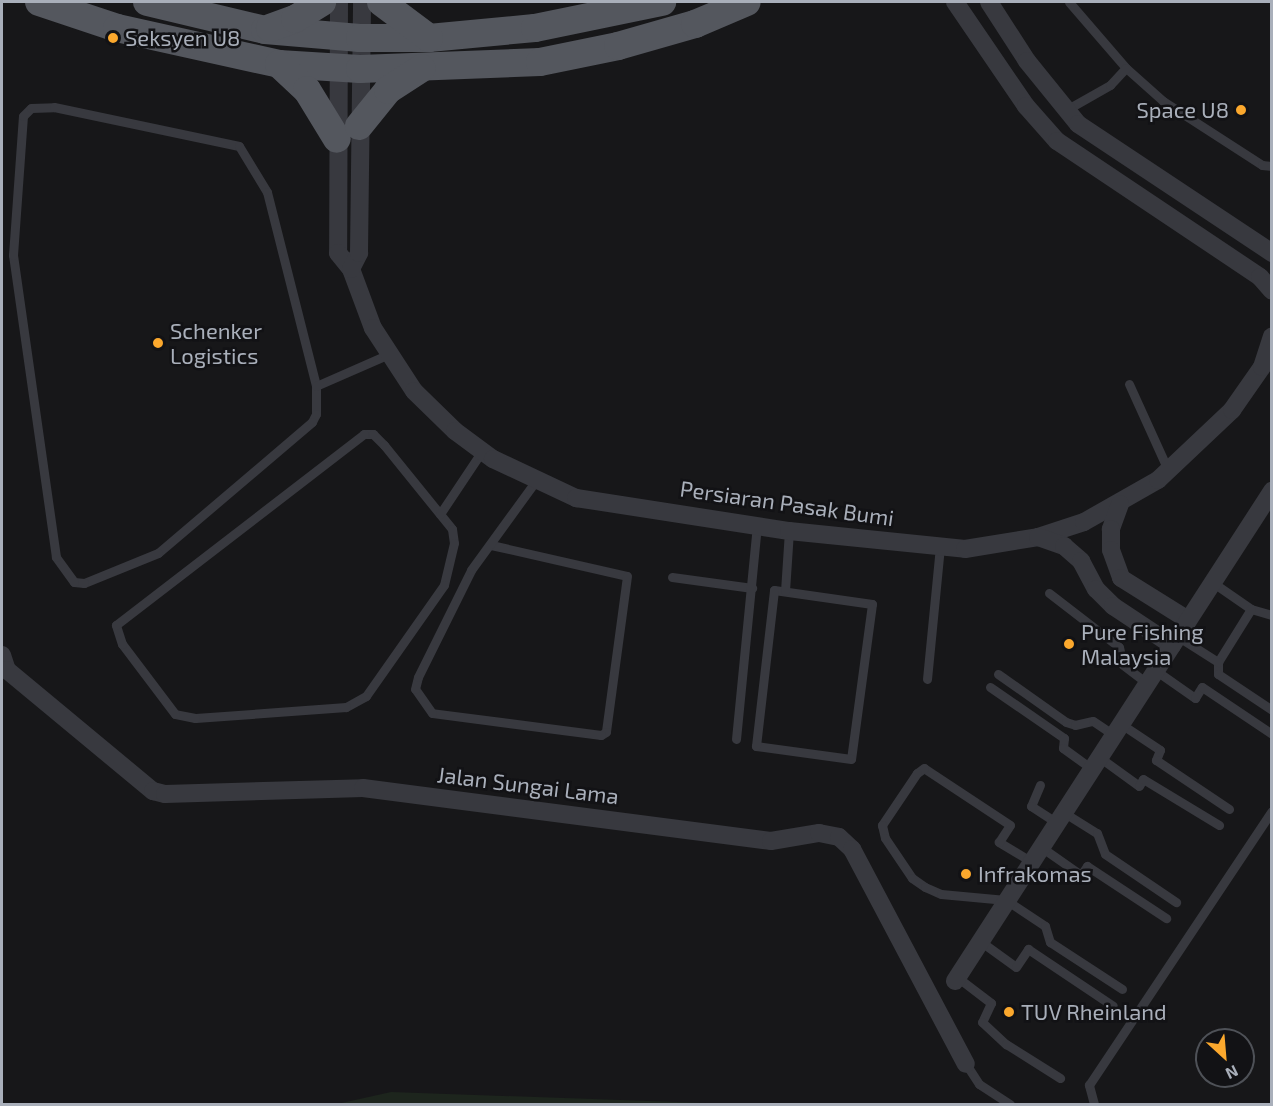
<!DOCTYPE html>
<style>
body{margin:0}
#map{position:relative;width:1273px;height:1106px;overflow:hidden;background:#171719;font-family:"Exo 2",sans-serif}
div>[style]{position:absolute}
.green>*{inset:0;background:#1d251d}
.service>*{height:9px;margin:-4.5px;padding:0 4.5px;transform-origin:4.5px;border-radius:4.5px;background:#38393f}
.minor>*{height:18px;margin:-9px;padding:0 9px;transform-origin:9px;border-radius:9px;background:#38393f}
.primary>*{height:28px;margin:-14px;padding:0 14px;transform-origin:14px;border-radius:14px;background:#54575e}
.dots>*{width:16px;height:16px;translate:-50% -50%;box-sizing:border-box;border:3px solid #121215;border-radius:50%}
span{translate:-50% -50%;white-space:nowrap;text-align:center;line-height:1.15;-webkit-text-stroke:5px #121215;paint-order:stroke}
.poi-label{font-size:22px;color:#a9afba}
.left{translate:0 -50%;text-align:left}
.right{translate:-100% -50%;text-align:right}
.street-label{font-size:22px;color:#a9afba}
.frame{position:absolute;inset:0;border:3px solid #a9afba;pointer-events:none}
.north{position:absolute;left:1195px;top:1028px;width:60px;height:60px;box-sizing:border-box;background:#121215;border:2px solid #4e5157;border-radius:50%;rotate:154deg;font-size:16px;font-weight:700;line-height:24px;text-align:center;color:#a9afba}
.north::after{content:'';display:block;margin:auto;width:21px;height:27px;background:#fba82d;clip-path:polygon(50% 0,100% 100%,50% 72%,0 100%)}
</style>
<div id="map">
<div class="green">
<i style="clip-path:polygon(391px 1092px,734px 1104px,337px 1104px)"></i>
</div>
<div class="service">
<i style="left:1069px;top:2px;width:87px;rotate:49.2deg"></i>
<i style="left:1126px;top:68px;width:50px;rotate:41.7deg"></i>
<i style="left:1163px;top:101px;width:118px;rotate:32.9deg"></i>
<i style="left:1262px;top:165px;width:10px;rotate:6deg"></i>
<i style="left:1066px;top:110px;width:51px;rotate:-29.6deg"></i>
<i style="left:1110px;top:85px;width:23px;rotate:-47deg"></i>
<i style="left:1129px;top:384px;width:94px;rotate:65.6deg"></i>
<i style="left:316px;top:386px;width:28px;rotate:90deg"></i>
<i style="left:316px;top:414px;width:9px;rotate:117deg"></i>
<i style="left:312px;top:422px;width:202px;rotate:139.6deg"></i>
<i style="left:158px;top:553px;width:80px;rotate:157.9deg"></i>
<i style="left:84px;top:583px;width:10px;rotate:-174deg"></i>
<i style="left:74px;top:582px;width:31px;rotate:-126deg"></i>
<i style="left:56px;top:557px;width:305px;rotate:-98.1deg"></i>
<i style="left:13px;top:255px;width:139px;rotate:-85.9deg"></i>
<i style="left:23px;top:116px;width:11px;rotate:-45deg"></i>
<i style="left:31px;top:108px;width:23px;rotate:-2deg"></i>
<i style="left:54px;top:107px;width:189px;rotate:11.9deg"></i>
<i style="left:239px;top:146px;width:54px;rotate:58.7deg"></i>
<i style="left:267px;top:192px;width:200px;rotate:75.8deg"></i>
<i style="left:316px;top:386px;width:77px;rotate:-23.6deg"></i>
<i style="left:364px;top:434px;width:9px"></i>
<i style="left:373px;top:434px;width:16px;rotate:45deg"></i>
<i style="left:384px;top:445px;width:108px;rotate:51deg"></i>
<i style="left:452px;top:529px;width:14px;rotate:82deg"></i>
<i style="left:454px;top:543px;width:43px;rotate:103.4deg"></i>
<i style="left:444px;top:585px;width:136px;rotate:125.1deg"></i>
<i style="left:366px;top:696px;width:23px;rotate:151deg"></i>
<i style="left:346px;top:707px;width:151px;rotate:175.8deg"></i>
<i style="left:195px;top:718px;width:20px;rotate:-169deg"></i>
<i style="left:175px;top:714px;width:88px;rotate:-127.1deg"></i>
<i style="left:122px;top:644px;width:20px;rotate:-108deg"></i>
<i style="left:116px;top:625px;width:313px;rotate:-37.6deg"></i>
<i style="left:440px;top:514px;width:76px;rotate:-56.3deg"></i>
<i style="left:491px;top:545px;width:139px;rotate:12.8deg"></i>
<i style="left:627px;top:576px;width:157px;rotate:97.7deg"></i>
<i style="left:606px;top:732px;width:6px;rotate:149deg"></i>
<i style="left:601px;top:735px;width:170px;rotate:-172.6deg"></i>
<i style="left:432px;top:713px;width:29px;rotate:-125deg"></i>
<i style="left:415px;top:689px;width:12px;rotate:-76deg"></i>
<i style="left:418px;top:677px;width:119px;rotate:-63.6deg"></i>
<i style="left:471px;top:570px;width:109px;rotate:-54deg"></i>
<i style="left:672px;top:577px;width:81px;rotate:7.8deg"></i>
<i style="left:1212px;top:582px;width:47px;rotate:34.7deg"></i>
<i style="left:1251px;top:609px;width:22px;rotate:16deg"></i>
<i style="left:774px;top:590px;width:99px;rotate:8.1deg"></i>
<i style="left:872px;top:604px;width:156px;rotate:97.7deg"></i>
<i style="left:851px;top:759px;width:96px;rotate:-172.2deg"></i>
<i style="left:756px;top:746px;width:157px;rotate:-83.4deg"></i>
<i style="left:785px;top:591px;width:60px;rotate:-86.2deg"></i>
<i style="left:1049px;top:593px;width:88px;rotate:37.6deg"></i>
<i style="left:1119px;top:647px;width:18px;rotate:77deg"></i>
<i style="left:1123px;top:665px;width:30px;rotate:37deg"></i>
<i style="left:1251px;top:609px;width:62px;rotate:121.9deg"></i>
<i style="left:1218px;top:662px;width:12px;rotate:90deg"></i>
<i style="left:1218px;top:674px;width:65px;rotate:33.7deg"></i>
<i style="left:1177px;top:636px;width:49px;rotate:32.4deg"></i>
<i style="left:1155px;top:670px;width:49px;rotate:35deg"></i>
<i style="left:1195px;top:698px;width:13px;rotate:-58deg"></i>
<i style="left:1202px;top:687px;width:84px;rotate:33.9deg"></i>
<i style="left:998px;top:674px;width:83px;rotate:35.2deg"></i>
<i style="left:1066px;top:722px;width:9px;rotate:18deg"></i>
<i style="left:1075px;top:725px;width:18px;rotate:-13deg"></i>
<i style="left:1093px;top:721px;width:25px;rotate:34deg"></i>
<i style="left:927px;top:679px;width:134px;rotate:-84.4deg"></i>
<i style="left:990px;top:687px;width:90px;rotate:34.6deg"></i>
<i style="left:1064px;top:738px;width:10px;rotate:96deg"></i>
<i style="left:1063px;top:748px;width:36px;rotate:36deg"></i>
<i style="left:1121px;top:724px;width:47px;rotate:33.7deg"></i>
<i style="left:1160px;top:750px;width:11px;rotate:112deg"></i>
<i style="left:1156px;top:760px;width:88px;rotate:33.9deg"></i>
<i style="left:736px;top:739px;width:214px;rotate:-84.4deg"></i>
<i style="left:1099px;top:757px;width:49px;rotate:35.9deg"></i>
<i style="left:1139px;top:786px;width:8px;rotate:-60deg"></i>
<i style="left:1143px;top:779px;width:89px;rotate:31.2deg"></i>
<i style="left:1040px;top:785px;width:23px;rotate:113deg"></i>
<i style="left:1031px;top:806px;width:31px;rotate:33deg"></i>
<i style="left:1063px;top:812px;width:40px;rotate:32deg"></i>
<i style="left:1097px;top:833px;width:22px;rotate:69deg"></i>
<i style="left:1105px;top:854px;width:86px;rotate:34.1deg"></i>
<i style="left:1041px;top:847px;width:49px;rotate:35deg"></i>
<i style="left:1081px;top:875px;width:11px;rotate:-56deg"></i>
<i style="left:1087px;top:866px;width:95px;rotate:33.4deg"></i>
<i style="left:1032px;top:862px;width:39px;rotate:-149deg"></i>
<i style="left:999px;top:842px;width:20px;rotate:-57deg"></i>
<i style="left:1010px;top:825px;width:103px;rotate:-146.5deg"></i>
<i style="left:924px;top:768px;width:9px;rotate:144deg"></i>
<i style="left:917px;top:773px;width:63px;rotate:123.9deg"></i>
<i style="left:882px;top:825px;width:13px;rotate:77deg"></i>
<i style="left:885px;top:838px;width:48px;rotate:56deg"></i>
<i style="left:912px;top:878px;width:16px;rotate:35deg"></i>
<i style="left:925px;top:887px;width:17px;rotate:24deg"></i>
<i style="left:941px;top:894px;width:65px;rotate:5.3deg"></i>
<i style="left:1006px;top:900px;width:47px;rotate:33.7deg"></i>
<i style="left:1045px;top:926px;width:17px;rotate:73deg"></i>
<i style="left:1050px;top:942px;width:86px;rotate:33.1deg"></i>
<i style="left:980px;top:941px;width:44px;rotate:35.8deg"></i>
<i style="left:1016px;top:967px;width:22px;rotate:-56deg"></i>
<i style="left:1028px;top:949px;width:102px;rotate:33.8deg"></i>
<i style="left:957px;top:977px;width:43px;rotate:37.4deg"></i>
<i style="left:991px;top:1003px;width:21px;rotate:115deg"></i>
<i style="left:982px;top:1022px;width:33px;rotate:43deg"></i>
<i style="left:1006px;top:1044px;width:64px;rotate:32.2deg"></i>
<i style="left:966px;top:1064px;width:24px;rotate:57deg"></i>
<i style="left:979px;top:1084px;width:37px;rotate:33deg"></i>
<i style="left:1094px;top:1104px;width:20px;rotate:-105deg"></i>
<i style="left:1089px;top:1085px;width:329px;rotate:-56.3deg"></i>
</div>
<div class="minor">
<i style="left:339px;top:2px;width:251px;rotate:90.2deg"></i>
<i style="left:338px;top:253px;width:21px;rotate:51deg"></i>
<i style="left:351px;top:269px;width:63px;rotate:69.6deg"></i>
<i style="left:373px;top:328px;width:75px;rotate:56.9deg"></i>
<i style="left:414px;top:391px;width:57px;rotate:44.3deg"></i>
<i style="left:455px;top:431px;width:47px;rotate:36.4deg"></i>
<i style="left:493px;top:459px;width:92px;rotate:25.2deg"></i>
<i style="left:576px;top:498px;width:216px;rotate:8.8deg"></i>
<i style="left:789px;top:531px;width:177px;rotate:5.8deg"></i>
<i style="left:965px;top:549px;width:74px;rotate:-9.3deg"></i>
<i style="left:1038px;top:537px;width:48px;rotate:-18.1deg"></i>
<i style="left:1084px;top:522px;width:85px;rotate:-29.6deg"></i>
<i style="left:1158px;top:480px;width:102px;rotate:-43.4deg"></i>
<i style="left:1232px;top:410px;width:52px;rotate:-55.1deg"></i>
<i style="left:1262px;top:367px;width:32px;rotate:-72deg"></i>
<i style="left:955px;top:2px;width:126px;rotate:55.7deg"></i>
<i style="left:1026px;top:106px;width:47px;rotate:48.5deg"></i>
<i style="left:1057px;top:141px;width:244px;rotate:33.8deg"></i>
<i style="left:1260px;top:277px;width:18px;rotate:49deg"></i>
<i style="left:989px;top:2px;width:70px;rotate:57.2deg"></i>
<i style="left:1027px;top:61px;width:81px;rotate:51deg"></i>
<i style="left:1078px;top:124px;width:233px;rotate:33.6deg"></i>
<i style="left:351px;top:269px;width:18px;rotate:-63deg"></i>
<i style="left:359px;top:253px;width:251px;rotate:-89.3deg"></i>
<i style="left:1120px;top:504px;width:27px;rotate:110deg"></i>
<i style="left:1111px;top:529px;width:21px;rotate:90deg"></i>
<i style="left:1111px;top:550px;width:30px;rotate:70deg"></i>
<i style="left:1121px;top:578px;width:79px;rotate:32.1deg"></i>
<i style="left:1038px;top:537px;width:28px;rotate:19deg"></i>
<i style="left:1064px;top:546px;width:23px;rotate:41deg"></i>
<i style="left:1081px;top:561px;width:32px;rotate:62deg"></i>
<i style="left:1096px;top:589px;width:24px;rotate:45deg"></i>
<i style="left:1113px;top:606px;width:71px;rotate:33.5deg"></i>
<i style="left:2px;top:655px;width:16px;rotate:72deg"></i>
<i style="left:7px;top:670px;width:190px;rotate:39.7deg"></i>
<i style="left:153px;top:791px;width:12px;rotate:14deg"></i>
<i style="left:165px;top:794px;width:198px;rotate:-1.7deg"></i>
<i style="left:363px;top:788px;width:411px;rotate:7.4deg"></i>
<i style="left:771px;top:841px;width:49px;rotate:-9.5deg"></i>
<i style="left:819px;top:833px;width:20px;rotate:11deg"></i>
<i style="left:839px;top:837px;width:18px;rotate:43deg"></i>
<i style="left:852px;top:849px;width:243px;rotate:62.1deg"></i>
<i style="left:955px;top:981px;width:584px;rotate:-57.1deg"></i>
</div>
<div class="primary">
<i style="left:39px;top:2px;width:82px;rotate:18.4deg"></i>
<i style="left:117px;top:28px;width:166px;rotate:12.5deg"></i>
<i style="left:279px;top:64px;width:81px;rotate:3.5deg"></i>
<i style="left:360px;top:69px;width:180px;rotate:-2.2deg"></i>
<i style="left:540px;top:62px;width:80px;rotate:-11.6deg"></i>
<i style="left:618px;top:46px;width:80px;rotate:-15.9deg"></i>
<i style="left:695px;top:24px;width:56px;rotate:-22.9deg"></i>
<i style="left:147px;top:2px;width:121px;rotate:13.3deg"></i>
<i style="left:265px;top:30px;width:95px;rotate:4.8deg"></i>
<i style="left:360px;top:38px;width:69px"></i>
<i style="left:429px;top:38px;width:106px;rotate:-5.4deg"></i>
<i style="left:535px;top:28px;width:130px;rotate:-11.6deg"></i>
<i style="left:381px;top:2px;width:60px;rotate:36.9deg"></i>
<i style="left:270px;top:28px;width:27px;rotate:-20deg"></i>
<i style="left:295px;top:19px;width:32px;rotate:-32deg"></i>
<i style="left:279px;top:64px;width:38px;rotate:43deg"></i>
<i style="left:307px;top:90px;width:57px;rotate:58.5deg"></i>
<i style="left:359px;top:126px;width:46px;rotate:-51.1deg"></i>
<i style="left:388px;top:90px;width:40px;rotate:-32.9deg"></i>
</div>
<div class="dots">
<i style="left:113px;top:38px;background:#fba82d"></i>
<i style="left:1241px;top:110px;background:#fba82d"></i>
<i style="left:158px;top:343px;background:#fba82d"></i>
<i style="left:1069px;top:644px;background:#fba82d"></i>
<i style="left:966px;top:874px;background:#fba82d"></i>
<i style="left:1009px;top:1012px;background:#fba82d"></i>
</div>
<div class="poi-label">
<span class="left" style="left:125px;top:38px">Seksyen U8</span>
<span class="right" style="left:1229px;top:110px">Space U8</span>
<span class="left" style="left:170px;top:343px">Schenker<br>Logistics</span>
<span class="left" style="left:1081px;top:644px">Pure Fishing<br>Malaysia</span>
<span class="left" style="left:978px;top:874px">Infrakomas</span>
<span class="left" style="left:1021px;top:1012px">TUV Rheinland</span>
</div>
<div class="street-label">
<span style="left:787px;top:503px;rotate:8deg">Persiaran Pasak Bumi</span>
<span style="left:528px;top:785px;rotate:7deg">Jalan Sungai Lama</span>
</div>
<div class="frame"></div>
<div class="north">N</div>
</div>
